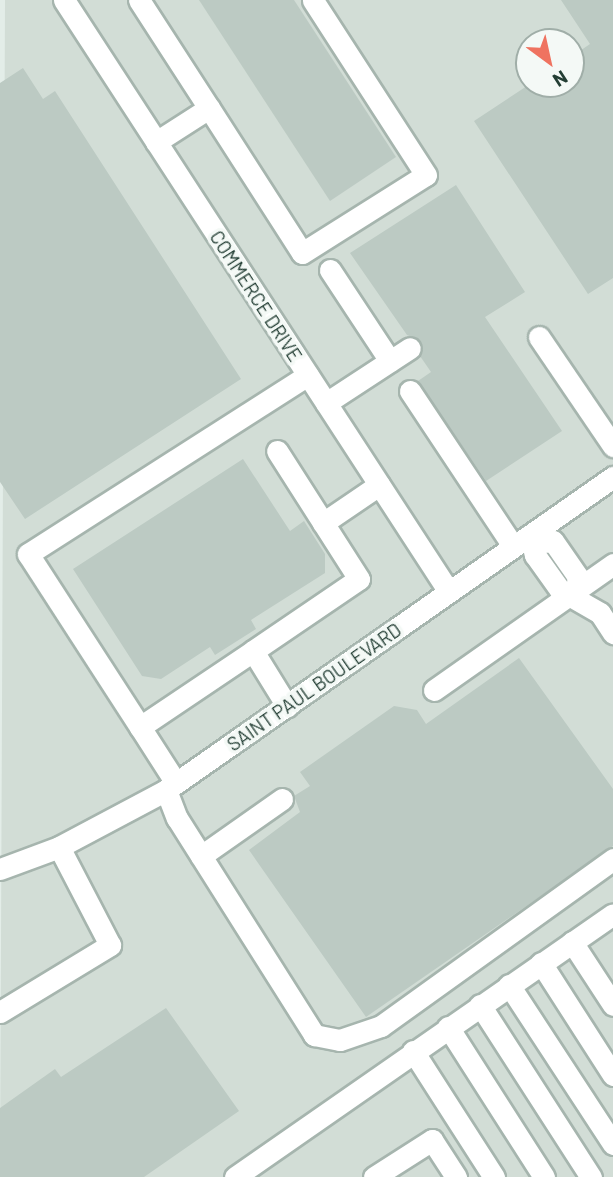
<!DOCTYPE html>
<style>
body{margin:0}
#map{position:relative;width:613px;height:1177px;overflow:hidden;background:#e3ede8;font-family:Barlow,sans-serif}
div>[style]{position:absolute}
.built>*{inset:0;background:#d2ddd6}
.building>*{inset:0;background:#bccac3}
.roads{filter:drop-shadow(2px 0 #a6b5ae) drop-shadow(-2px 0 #a6b5ae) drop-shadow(0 2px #a6b5ae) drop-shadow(0 -2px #a6b5ae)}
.minor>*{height:21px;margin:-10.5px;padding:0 10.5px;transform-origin:10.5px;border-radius:10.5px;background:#fff}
span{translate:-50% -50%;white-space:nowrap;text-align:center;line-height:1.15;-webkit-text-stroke:7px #f4f9f6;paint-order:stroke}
.street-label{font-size:19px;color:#233e34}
.north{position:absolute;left:515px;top:28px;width:70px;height:70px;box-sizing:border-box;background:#f4f9f6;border:2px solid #a0aea8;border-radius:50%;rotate:147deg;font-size:19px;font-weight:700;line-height:28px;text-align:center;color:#233e34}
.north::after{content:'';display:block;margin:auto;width:24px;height:32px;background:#ef7360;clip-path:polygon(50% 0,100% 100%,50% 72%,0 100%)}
</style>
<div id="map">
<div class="built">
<i style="clip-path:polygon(evenodd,5px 0,613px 0,613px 1177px,0 1177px,5px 0,529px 42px,571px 42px,571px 84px,529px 84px,529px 42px)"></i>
</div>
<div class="building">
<i style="clip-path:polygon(199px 0,294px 0,396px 157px,330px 201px)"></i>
<i style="clip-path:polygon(561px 0,613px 0,613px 278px,588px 294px,474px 121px,530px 84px,571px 84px,571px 57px,590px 44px)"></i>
<i style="clip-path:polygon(23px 68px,43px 99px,55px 91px,241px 379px,25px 519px,0 482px,0 83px)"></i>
<i style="clip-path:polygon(456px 185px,525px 292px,485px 317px,562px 431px,486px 481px,418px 381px,431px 372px,420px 356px,421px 341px,407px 335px,350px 253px)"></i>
<i style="clip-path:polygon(243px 459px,290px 531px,304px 521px,325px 554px,325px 573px,251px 620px,256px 629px,215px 655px,210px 647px,161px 679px,142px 676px,73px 569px)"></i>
<i style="clip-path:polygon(519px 658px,613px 789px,613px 846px,366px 1017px,249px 850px,300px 812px,294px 796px,310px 786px,300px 772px,394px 706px,417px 710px,426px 724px)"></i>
<i style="clip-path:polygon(166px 1008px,239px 1111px,144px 1177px,0 1177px,0 1108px,55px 1069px,61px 1077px)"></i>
</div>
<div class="roads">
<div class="minor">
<i style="left:64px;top:0;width:706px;rotate:56.96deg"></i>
<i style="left:139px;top:0;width:129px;rotate:57.1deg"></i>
<i style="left:156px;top:142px;width:63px;rotate:-32.7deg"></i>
<i style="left:209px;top:108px;width:172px;rotate:57.3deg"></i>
<i style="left:302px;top:253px;width:146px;rotate:-32.2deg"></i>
<i style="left:426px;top:175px;width:208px;rotate:-122.9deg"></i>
<i style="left:330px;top:270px;width:109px;rotate:56.6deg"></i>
<i style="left:539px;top:337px;width:132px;rotate:55.8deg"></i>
<i style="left:410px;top:391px;width:186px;rotate:56.4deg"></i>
<i style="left:326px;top:403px;width:100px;rotate:-33.2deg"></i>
<i style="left:323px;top:523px;width:68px;rotate:-34.2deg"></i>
<i style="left:530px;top:535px;width:21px;rotate:76deg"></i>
<i style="left:535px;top:555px;width:43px;rotate:54.5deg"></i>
<i style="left:560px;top:590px;width:46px;rotate:29.9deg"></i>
<i style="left:600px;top:613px;width:24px;rotate:57deg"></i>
<i style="left:536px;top:543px;width:17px;rotate:-7deg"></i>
<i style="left:553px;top:541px;width:44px;rotate:55.2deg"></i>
<i style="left:578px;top:577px;width:17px;rotate:100deg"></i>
<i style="left:253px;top:651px;width:128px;rotate:-34.2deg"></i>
<i style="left:359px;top:579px;width:152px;rotate:-122.6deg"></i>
<i style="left:434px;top:690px;width:219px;rotate:-35.1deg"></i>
<i style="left:140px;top:727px;width:206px;rotate:-122.9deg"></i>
<i style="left:28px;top:554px;width:332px;rotate:-32.6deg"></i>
<i style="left:176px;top:783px;width:67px;rotate:-122.7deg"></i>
<i style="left:140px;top:727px;width:136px;rotate:-33.9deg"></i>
<i style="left:253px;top:651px;width:65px;rotate:58.3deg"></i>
<i style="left:166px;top:790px;width:30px;rotate:69deg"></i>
<i style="left:177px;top:818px;width:257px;rotate:57.7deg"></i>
<i style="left:314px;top:1035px;width:26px;rotate:11deg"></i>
<i style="left:340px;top:1040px;width:43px;rotate:-18.9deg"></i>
<i style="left:381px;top:1026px;width:286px;rotate:-35.7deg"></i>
<i style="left:201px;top:856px;width:99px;rotate:-35.1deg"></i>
<i style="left:0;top:869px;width:63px;rotate:-20.4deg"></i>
<i style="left:59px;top:847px;width:121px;rotate:-28deg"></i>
<i style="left:166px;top:790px;width:546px;rotate:-35deg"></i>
<i style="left:572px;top:942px;width:75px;rotate:56.9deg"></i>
<i style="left:541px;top:963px;width:133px;rotate:57.3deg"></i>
<i style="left:509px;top:985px;width:190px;rotate:56.8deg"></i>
<i style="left:480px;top:1005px;width:205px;rotate:57.2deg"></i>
<i style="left:0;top:1012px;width:129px;rotate:-31.3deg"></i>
<i style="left:110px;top:945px;width:110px;rotate:-117.5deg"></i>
<i style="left:448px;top:1027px;width:178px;rotate:57.4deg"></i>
<i style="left:413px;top:1051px;width:150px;rotate:57.3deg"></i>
<i style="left:235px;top:1177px;width:460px;rotate:-34.8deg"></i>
<i style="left:374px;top:1177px;width:69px;rotate:-32.5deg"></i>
<i style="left:432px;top:1140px;width:44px;rotate:57deg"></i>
</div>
</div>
<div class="street-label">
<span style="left:256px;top:296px;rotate:57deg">COMMERCE DRIVE</span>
<span style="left:314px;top:687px;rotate:-35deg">SAINT PAUL BOULEVARD</span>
</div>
<div class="north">N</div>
</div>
